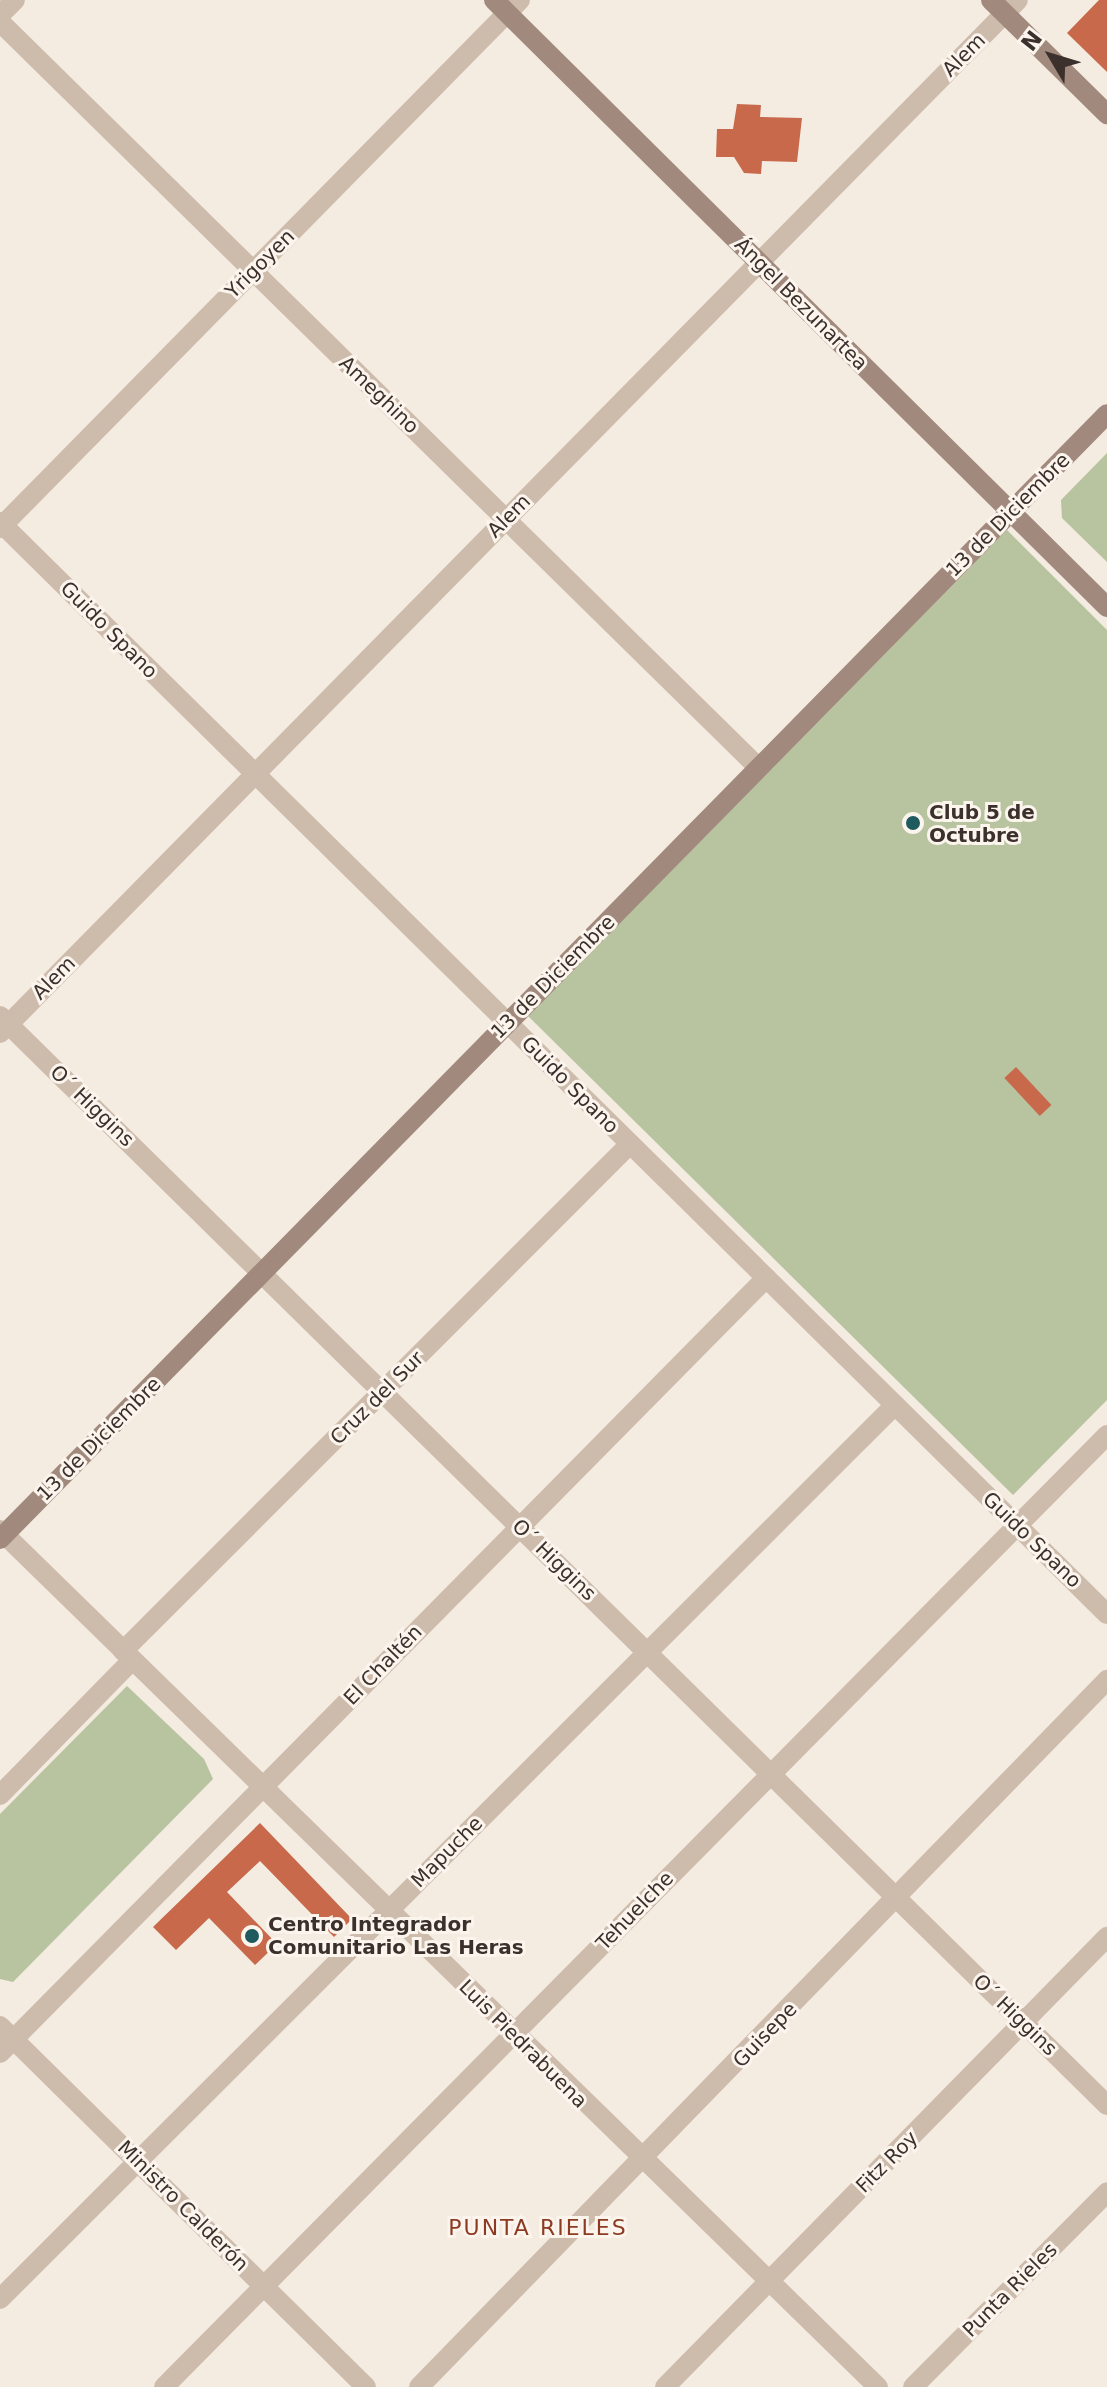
<!DOCTYPE html>
<meta charset="utf-8">
<style>
body{margin:0}
#map{position:relative;width:1107px;height:2387px;overflow:hidden;background:#f4ebe1;font-family:"DejaVu Sans",sans-serif}
div>[style]{position:absolute}
.green>*{inset:0;background:#b8c4a0}
.building>*{inset:0;background:#c8694b;transform-origin:0 0}
.street>*{height:20px;margin:-10px;padding:0 10px;transform-origin:10px;border-radius:10px;background:#cdbbac}
.secondary>*{height:20px;margin:-10px;padding:0 10px;transform-origin:10px;border-radius:10px;background:#a18a7d}
.dots>*{width:22px;height:22px;translate:-50% -50%;box-sizing:border-box;border:4px solid #fbf5ee;border-radius:50%}
span{translate:-50% -50%;white-space:nowrap;text-align:center;line-height:1.15;-webkit-text-stroke:6px #fbf5ee;paint-order:stroke}
.street-label{font-size:20px;color:#3b302b}
.poi-label{font-size:20px;color:#3b302b;font-weight:700}
.left{translate:0 -50%;text-align:left}
.neighbourhood-label{font-size:22px;color:#8c3b22;letter-spacing:2px}
.north{position:absolute;left:1011px;top:16px;width:80px;height:80px;-webkit-text-stroke:6px #fbf5ee;paint-order:stroke;rotate:308deg;font-size:22px;font-weight:700;line-height:32px;text-align:center;color:#3b302b}
.north::after{content:'';display:block;margin:auto;width:28px;height:36px;background:#3b302b;clip-path:polygon(50% 0,100% 100%,50% 72%,0 100%)}
</style>
<div id="map">
<div class="green">
<i style="clip-path:polygon(1107px 453px,1107px 562px,1062px 518px,1061px 500px)"></i>
<i style="clip-path:polygon(1007px 530px,1107px 630px,1107px 1400px,1013px 1495px,528px 1016px)"></i>
<i style="clip-path:polygon(127px 1686px,204px 1759px,213px 1779px,13px 1982px,0 1979px,0 1814px)"></i>
</div>
<div class="building">
<i style="clip-path:polygon(1099px 0,1107px 0,1107px 72px,1067px 33px)"></i>
<i style="clip-path:polygon(737px 104px,761px 105px,760px 117px,802px 118px,797px 162px,762px 161px,761px 174px,744px 173px,734px 157px,716px 157px,717px 129px,733px 129px)"></i>
<i style="left:1016px;top:1067px;width:52px;height:16px;rotate:47deg"></i>
<i style="clip-path:polygon(260px 1823px,352px 1919px,334px 1937px,260px 1861px,227px 1892px,277px 1944px,255px 1965px,209px 1918px,176px 1950px,153px 1927px)"></i>
</div>
<div class="street">
<i style="left:0;top:15px;width:21px;rotate:-45deg"></i>
<i style="left:0;top:22px;width:1064px;rotate:44.51deg"></i>
<i style="left:0;top:522px;width:1555px;rotate:44.61deg"></i>
<i style="left:0;top:528px;width:741px;rotate:-45.44deg"></i>
<i style="left:0;top:1016px;width:1553px;rotate:44.53deg"></i>
<i style="left:0;top:1033px;width:1450px;rotate:-45.42deg"></i>
<i style="left:0;top:1530px;width:1227px;rotate:44.31deg"></i>
<i style="left:123px;top:1651px;width:717px;rotate:-45deg"></i>
<i style="left:0;top:1795px;width:189px;rotate:-45.6deg"></i>
<i style="left:0;top:2026px;width:514px;rotate:44.61deg"></i>
<i style="left:0;top:2053px;width:1090px;rotate:-45.33deg"></i>
<i style="left:0;top:2299px;width:1265px;rotate:-44.97deg"></i>
<i style="left:164px;top:2387px;width:1340px;rotate:-45.27deg"></i>
<i style="left:419px;top:2387px;width:987px;rotate:-45.78deg"></i>
<i style="left:665px;top:2387px;width:631px;rotate:-45.51deg"></i>
<i style="left:913px;top:2387px;width:275px;rotate:-45.1deg"></i>
</div>
<div class="secondary">
<i style="left:494px;top:0;width:863px;rotate:44.72deg"></i>
<i style="left:991px;top:0;width:163px;rotate:44.5deg"></i>
<i style="left:0;top:1539px;width:1578px;rotate:-45.46deg"></i>
</div>
<div class="dots">
<i style="left:913px;top:823px;background:#1f5a5e"></i>
<i style="left:252px;top:1936px;background:#1f5a5e"></i>
</div>
<div class="street-label">
<span style="left:964px;top:55px;rotate:-45deg">Alem</span>
<span style="left:260px;top:264px;rotate:-45deg">Yrigoyen</span>
<span style="left:801px;top:304px;rotate:45deg">Ángel Bezunartea</span>
<span style="left:379px;top:395px;rotate:44deg">Ameghino</span>
<span style="left:1008px;top:515px;rotate:-45deg">13 de Diciembre</span>
<span style="left:509px;top:516px;rotate:-45deg">Alem</span>
<span style="left:109px;top:630px;rotate:45deg">Guido Spano</span>
<span style="left:553px;top:977px;rotate:-45deg">13 de Diciembre</span>
<span style="left:54px;top:978px;rotate:-45deg">Alem</span>
<span style="left:570px;top:1085px;rotate:45deg">Guido Spano</span>
<span style="left:92px;top:1106px;rotate:44deg">O´ Higgins</span>
<span style="left:377px;top:1398px;rotate:-45deg">Cruz del Sur</span>
<span style="left:99px;top:1439px;rotate:-45deg">13 de Diciembre</span>
<span style="left:1032px;top:1540px;rotate:44deg">Guido Spano</span>
<span style="left:554px;top:1560px;rotate:44deg">O´ Higgins</span>
<span style="left:383px;top:1665px;rotate:-46deg">El Chaltén</span>
<span style="left:447px;top:1852px;rotate:-45deg">Mapuche</span>
<span style="left:635px;top:1911px;rotate:-46deg">Tehuelche</span>
<span style="left:1015px;top:2015px;rotate:44deg">O´ Higgins</span>
<span style="left:765px;top:2035px;rotate:-46deg">Guisepe</span>
<span style="left:523px;top:2044px;rotate:45deg">Luis Piedrabuena</span>
<span style="left:887px;top:2162px;rotate:-45deg">Fitz Roy</span>
<span style="left:183px;top:2206px;rotate:45deg">Ministro Calderón</span>
<span style="left:1010px;top:2290px;rotate:-45deg">Punta Rieles</span>
</div>
<div class="poi-label">
<span class="left" style="left:929px;top:824px">Club 5 de<br>Octubre</span>
<span class="left" style="left:268px;top:1936px">Centro Integrador<br>Comunitario Las Heras</span>
</div>
<div class="neighbourhood-label">
<span style="left:538px;top:2228px">PUNTA RIELES</span>
</div>
<div class="north">N</div>
</div>
